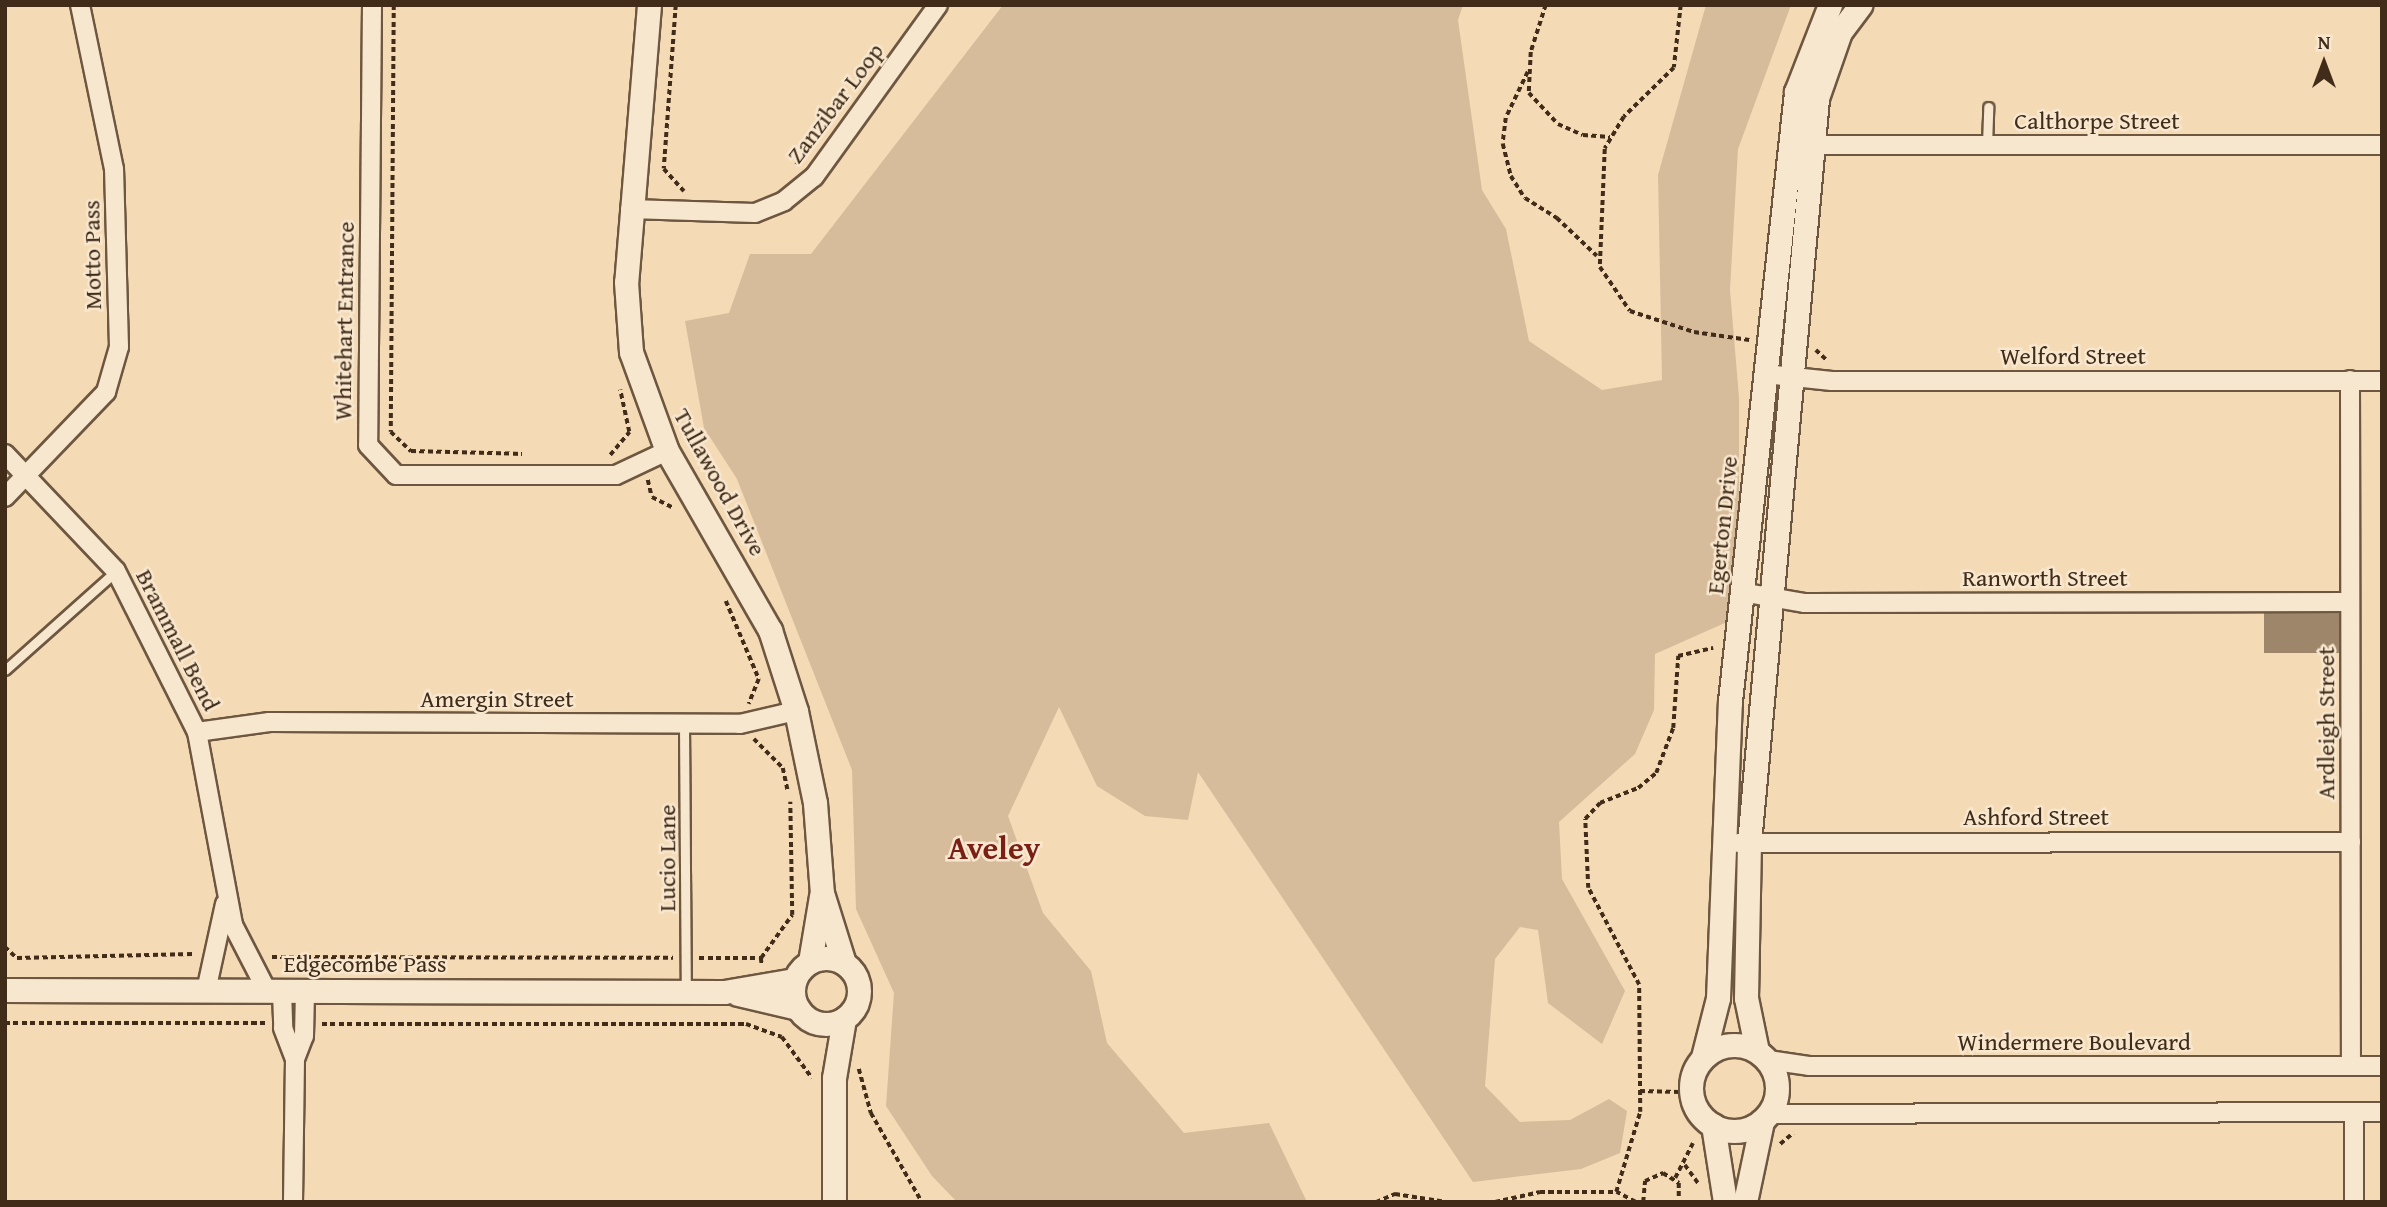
<!DOCTYPE html>
<style>
body{margin:0}
#map{position:relative;width:2387px;height:1207px;overflow:hidden;background:#f4dab5;font-family:"Gentium Book Plus",serif}
div>[style]{position:absolute}
.green>*{inset:0;background:#d6bc9a}
.building>*{inset:0;background:#9e866a;transform-origin:0 0}
.path>*{height:3.5px;margin-top:-1.75px;transform-origin:0;background:repeating-linear-gradient(90deg,#412b19 0 5px,transparent 0 8.5px)}
.roads{filter:drop-shadow(2px 0 #6e5740) drop-shadow(-2px 0 #6e5740) drop-shadow(0 2px #6e5740) drop-shadow(0 -2px #6e5740)}
.service>*{height:9px;margin:-4.5px;padding:0 4.5px;transform-origin:4.5px;border-radius:4.5px;background:#f8e7cf}
.minor>*{height:18px;margin:-9px;padding:0 9px;transform-origin:9px;border-radius:9px;background:#f8e7cf}
.tertiary>*{height:23px;margin:-11.5px;padding:0 11.5px;transform-origin:11.5px;border-radius:11.5px;background:#f8e7cf}
.tertiary>.ring{margin:-11.5px;padding:0;box-sizing:content-box;background:none;border:23px solid #f8e7cf;border-radius:50%}
span{translate:-50% -50%;white-space:nowrap;text-align:center;line-height:1.15;-webkit-text-stroke:5px #f8e7cf;paint-order:stroke}
.street-label{font-size:24px;color:#412b19}
.district-label{font-size:32px;color:#7a1f14;font-weight:700}
.frame{position:absolute;inset:0;border:7px solid #412b19;pointer-events:none}
.north{position:absolute;left:2289px;top:28px;width:70px;height:70px;-webkit-text-stroke:5px #f8e7cf;paint-order:stroke;rotate:0deg;font-size:19px;font-weight:700;line-height:28px;text-align:center;color:#412b19}
.north::after{content:'';display:block;margin:auto;width:24px;height:32px;background:#412b19;clip-path:polygon(50% 0,100% 100%,50% 72%,0 100%)}
</style>
<div id="map">
<div class="green">
<i style="clip-path:polygon(1003px 5px,1463px 5px,1458px 20px,1482px 190px,1506px 229px,1529px 341px,1602px 390px,1662px 380px,1658px 175px,1706px 5px,1791px 5px,1738px 149px,1730px 290px,1739px 398px,1739px 549px,1727px 622px,1655px 654px,1654px 710px,1635px 754px,1559px 822px,1562px 879px,1625px 991px,1602px 1044px,1548px 1003px,1538px 930px,1520px 927px,1495px 959px,1485px 1086px,1520px 1122px,1570px 1120px,1609px 1099px,1627px 1111px,1620px 1153px,1581px 1169px,1473px 1182px,1198px 772px,1188px 820px,1145px 816px,1097px 786px,1059px 707px,1008px 816px,1043px 913px,1091px 971px,1107px 1043px,1184px 1133px,1269px 1123px,1307px 1202px,957px 1202px,932px 1176px,886px 1106px,894px 993px,856px 909px,852px 770px,737px 479px,704px 428px,685px 321px,729px 313px,750px 254px,811px 254px)"></i>
</div>
<div class="building">
<i style="left:2339px;top:613px;width:40px;height:75px;rotate:90deg"></i>
</div>
<div class="path">
<i style="left:394px;top:5px;width:427px;rotate:90.4deg"></i>
<i style="left:391px;top:432px;width:28px;rotate:44deg"></i>
<i style="left:411px;top:451px;width:111px;rotate:1.5deg"></i>
<i style="left:676px;top:5px;width:164px;rotate:94.2deg"></i>
<i style="left:664px;top:169px;width:30px;rotate:48deg"></i>
<i style="left:1546px;top:5px;width:49px;rotate:107.7deg"></i>
<i style="left:1531px;top:52px;width:41px;rotate:92.8deg"></i>
<i style="left:1529px;top:93px;width:42px;rotate:46.9deg"></i>
<i style="left:1558px;top:124px;width:27px;rotate:24deg"></i>
<i style="left:1583px;top:135px;width:27px;rotate:4deg"></i>
<i style="left:1681px;top:5px;width:63px;rotate:96.3deg"></i>
<i style="left:1674px;top:68px;width:70px;rotate:135.6deg"></i>
<i style="left:1624px;top:117px;width:37px;rotate:121deg"></i>
<i style="left:1605px;top:149px;width:118px;rotate:92.4deg"></i>
<i style="left:1600px;top:267px;width:53px;rotate:55.7deg"></i>
<i style="left:1630px;top:311px;width:67px;rotate:18.2deg"></i>
<i style="left:1694px;top:332px;width:56px;rotate:8.3deg"></i>
<i style="left:1528px;top:72px;width:51px;rotate:115.6deg"></i>
<i style="left:1506px;top:118px;width:26px;rotate:97deg"></i>
<i style="left:1503px;top:144px;width:33px;rotate:76deg"></i>
<i style="left:1511px;top:176px;width:26px;rotate:58deg"></i>
<i style="left:1525px;top:198px;width:38px;rotate:32deg"></i>
<i style="left:1557px;top:218px;width:55px;rotate:43.5deg"></i>
<i style="left:796px;top:165px;width:31px;rotate:-54deg"></i>
<i style="left:1816px;top:350px;width:16px;rotate:43deg"></i>
<i style="left:610px;top:455px;width:30px;rotate:-50deg"></i>
<i style="left:629px;top:432px;width:43px;rotate:-102.1deg"></i>
<i style="left:648px;top:480px;width:17px;rotate:77deg"></i>
<i style="left:652px;top:497px;width:25px;rotate:27deg"></i>
<i style="left:726px;top:601px;width:85px;rotate:67.1deg"></i>
<i style="left:759px;top:679px;width:27px;rotate:112deg"></i>
<i style="left:754px;top:739px;width:41px;rotate:45deg"></i>
<i style="left:783px;top:768px;width:24px;rotate:78deg"></i>
<i style="left:5px;top:947px;width:16px;rotate:43deg"></i>
<i style="left:17px;top:958px;width:176px;rotate:-1.3deg"></i>
<i style="left:272px;top:957px;width:401px;rotate:0.1deg"></i>
<i style="left:699px;top:958px;width:62px"></i>
<i style="left:761px;top:958px;width:7px;rotate:82deg"></i>
<i style="left:761px;top:958px;width:53px;rotate:-54.2deg"></i>
<i style="left:792px;top:915px;width:113px;rotate:-91deg"></i>
<i style="left:863px;top:1011px;width:40px;rotate:-88.6deg"></i>
<i style="left:5px;top:1023px;width:261px"></i>
<i style="left:322px;top:1024px;width:424px"></i>
<i style="left:746px;top:1024px;width:38px;rotate:20deg"></i>
<i style="left:782px;top:1037px;width:51px;rotate:53.8deg"></i>
<i style="left:859px;top:1069px;width:46px;rotate:74.7deg"></i>
<i style="left:871px;top:1113px;width:103px;rotate:60.2deg"></i>
<i style="left:1687px;top:1070px;width:23px;rotate:108deg"></i>
<i style="left:1680px;top:1092px;width:29px;rotate:65deg"></i>
<i style="left:1640px;top:1091px;width:40px;rotate:1.4deg"></i>
<i style="left:1780px;top:1144px;width:17px;rotate:-40deg"></i>
<i style="left:1685px;top:1165px;width:24px;rotate:54deg"></i>
<i style="left:1675px;top:1178px;width:39px;rotate:-63deg"></i>
<i style="left:1376px;top:1202px;width:21px;rotate:-23deg"></i>
<i style="left:1395px;top:1194px;width:52px;rotate:8.9deg"></i>
<i style="left:1495px;top:1202px;width:46px;rotate:-12.5deg"></i>
<i style="left:1540px;top:1192px;width:76px"></i>
<i style="left:1635px;top:1202px;width:21px;rotate:-152deg"></i>
<i style="left:1616px;top:1192px;width:84px;rotate:-73.3deg"></i>
<i style="left:1640px;top:1112px;width:127px;rotate:-90.5deg"></i>
<i style="left:1639px;top:985px;width:110px;rotate:-117.7deg"></i>
<i style="left:1588px;top:888px;width:69px;rotate:-92.5deg"></i>
<i style="left:1585px;top:819px;width:22px;rotate:-47deg"></i>
<i style="left:1600px;top:803px;width:41px;rotate:-21.5deg"></i>
<i style="left:1638px;top:788px;width:23px;rotate:-40deg"></i>
<i style="left:1656px;top:773px;width:48px;rotate:-69.3deg"></i>
<i style="left:1673px;top:728px;width:72px;rotate:-86deg"></i>
<i style="left:1678px;top:656px;width:36px;rotate:-13deg"></i>
<i style="left:1643px;top:1202px;width:21px;rotate:-85deg"></i>
<i style="left:1645px;top:1181px;width:20px;rotate:-24deg"></i>
<i style="left:1663px;top:1173px;width:19px;rotate:32deg"></i>
<i style="left:1679px;top:1183px;width:19px;rotate:90deg"></i>
</div>
<div class="roads">
<div class="service">
<i style="left:1987px;top:145px;width:38px;rotate:-88deg"></i>
<i style="left:5px;top:670px;width:149px;rotate:-41.7deg"></i>
<i style="left:684px;top:724px;width:267px;rotate:89.6deg"></i>
</div>
<div class="minor">
<i style="left:372px;top:5px;width:440px;rotate:90.5deg"></i>
<i style="left:368px;top:445px;width:41px;rotate:47deg"></i>
<i style="left:396px;top:475px;width:220px"></i>
<i style="left:616px;top:475px;width:56px;rotate:-25.2deg"></i>
<i style="left:1812px;top:145px;width:570px"></i>
<i style="left:630px;top:209px;width:125px;rotate:1.8deg"></i>
<i style="left:755px;top:213px;width:31px;rotate:-22deg"></i>
<i style="left:784px;top:201px;width:38px;rotate:-39deg"></i>
<i style="left:814px;top:177px;width:212px;rotate:-54.2deg"></i>
<i style="left:1765px;top:374px;width:67px;rotate:6deg"></i>
<i style="left:1832px;top:381px;width:550px"></i>
<i style="left:2350px;top:380px;width:686px;rotate:89.92deg"></i>
<i style="left:5px;top:454px;width:161px;rotate:46.5deg"></i>
<i style="left:116px;top:571px;width:180px;rotate:63.3deg"></i>
<i style="left:197px;top:732px;width:196px;rotate:79.4deg"></i>
<i style="left:233px;top:925px;width:74px;rotate:62.7deg"></i>
<i style="left:5px;top:497px;width:146px;rotate:-46.1deg"></i>
<i style="left:106px;top:392px;width:47px;rotate:-73.9deg"></i>
<i style="left:119px;top:347px;width:178px;rotate:-91.6deg"></i>
<i style="left:114px;top:169px;width:167px;rotate:-101.7deg"></i>
<i style="left:1741px;top:592px;width:65px;rotate:9.8deg"></i>
<i style="left:1805px;top:603px;width:545px;rotate:-0.11deg"></i>
<i style="left:197px;top:732px;width:73px;rotate:-7.9deg"></i>
<i style="left:269px;top:722px;width:471px;rotate:0.2deg"></i>
<i style="left:740px;top:724px;width:57px;rotate:-13.1deg"></i>
<i style="left:1738px;top:843px;width:613px;rotate:-0.09deg"></i>
<i style="left:206px;top:991px;width:89px;rotate:-77.7deg"></i>
<i style="left:282px;top:991px;width:37px;rotate:88deg"></i>
<i style="left:283px;top:1028px;width:33px;rotate:69deg"></i>
<i style="left:1768px;top:1060px;width:41px;rotate:8.3deg"></i>
<i style="left:1809px;top:1066px;width:573px"></i>
<i style="left:2354px;top:1112px;width:90px;rotate:90deg"></i>
<i style="left:1768px;top:1114px;width:614px;rotate:-0.19deg"></i>
<i style="left:293px;top:1202px;width:143px;rotate:-89.2deg"></i>
<i style="left:295px;top:1059px;width:25px;rotate:-69deg"></i>
<i style="left:304px;top:1036px;width:45px;rotate:-88.7deg"></i>
</div>
<div class="tertiary">
<i style="left:649px;top:5px;width:278px;rotate:94.7deg"></i>
<i style="left:626px;top:282px;width:70px;rotate:85.9deg"></i>
<i style="left:631px;top:352px;width:105px;rotate:70deg"></i>
<i style="left:667px;top:451px;width:207px;rotate:60.1deg"></i>
<i style="left:770px;top:630px;width:85px;rotate:72.2deg"></i>
<i style="left:796px;top:711px;width:94px;rotate:78.3deg"></i>
<i style="left:815px;top:803px;width:90px;rotate:85.6deg"></i>
<i style="left:822px;top:893px;width:73px;rotate:72.6deg"></i>
<i class="ring" style="left:793px;top:958px;width:43px;height:43px"></i>
<i style="left:810px;top:962px;width:67px;rotate:-80.5deg"></i>
<i style="left:5px;top:990px;width:719px;rotate:0.16deg"></i>
<i style="left:724px;top:992px;width:71px;rotate:-9.7deg"></i>
<i style="left:738px;top:994px;width:61px;rotate:13.3deg"></i>
<i class="ring" style="left:1691px;top:1045px;width:63px;height:63px"></i>
<i style="left:1757px;top:1051px;width:54px;rotate:-101.7deg"></i>
<i style="left:1746px;top:998px;width:155px;rotate:-88.9deg"></i>
<i style="left:1749px;top:843px;width:748px;rotate:-84.78deg"></i>
<i style="left:1817px;top:98px;width:70px;rotate:-70.8deg"></i>
<i style="left:1840px;top:32px;width:34px;rotate:-53deg"></i>
<i style="left:1703px;top:1057px;width:61px;rotate:-75.7deg"></i>
<i style="left:1718px;top:998px;width:297px;rotate:-87.7deg"></i>
<i style="left:1730px;top:701px;width:613px;rotate:-83.81deg"></i>
<i style="left:1796px;top:92px;width:93px;rotate:-68.7deg"></i>
<i style="left:1713px;top:1125px;width:78px;rotate:81.1deg"></i>
<i style="left:834px;top:1202px;width:124px;rotate:-90deg"></i>
<i style="left:834px;top:1078px;width:60px;rotate:-80.4deg"></i>
<i style="left:1745px;top:1202px;width:83px;rotate:-78.1deg"></i>
</div>
</div>
<div class="street-label">
<span style="left:835px;top:103px;rotate:-53deg">Zanzibar Loop</span>
<span style="left:2097px;top:121px">Calthorpe Street</span>
<span style="left:92px;top:255px;rotate:-91deg">Motto Pass</span>
<span style="left:344px;top:321px;rotate:-89deg">Whitehart Entrance</span>
<span style="left:2073px;top:356px">Welford Street</span>
<span style="left:720px;top:482px;rotate:61deg">Tullawood Drive</span>
<span style="left:1722px;top:525px;rotate:-84deg">Egerton Drive</span>
<span style="left:2045px;top:578px">Ranworth Street</span>
<span style="left:178px;top:640px;rotate:63deg">Brammall Bend</span>
<span style="left:497px;top:699px">Amergin Street</span>
<span style="left:2326px;top:723px;rotate:-90deg">Ardleigh Street</span>
<span style="left:2036px;top:817px">Ashford Street</span>
<span style="left:667px;top:858px;rotate:-90deg">Lucio Lane</span>
<span style="left:365px;top:964px">Edgecombe Pass</span>
<span style="left:2074px;top:1042px">Windermere Boulevard</span>
</div>
<div class="district-label">
<span style="left:994px;top:848px">Aveley</span>
</div>
<div class="frame"></div>
<div class="north">N</div>
</div>
